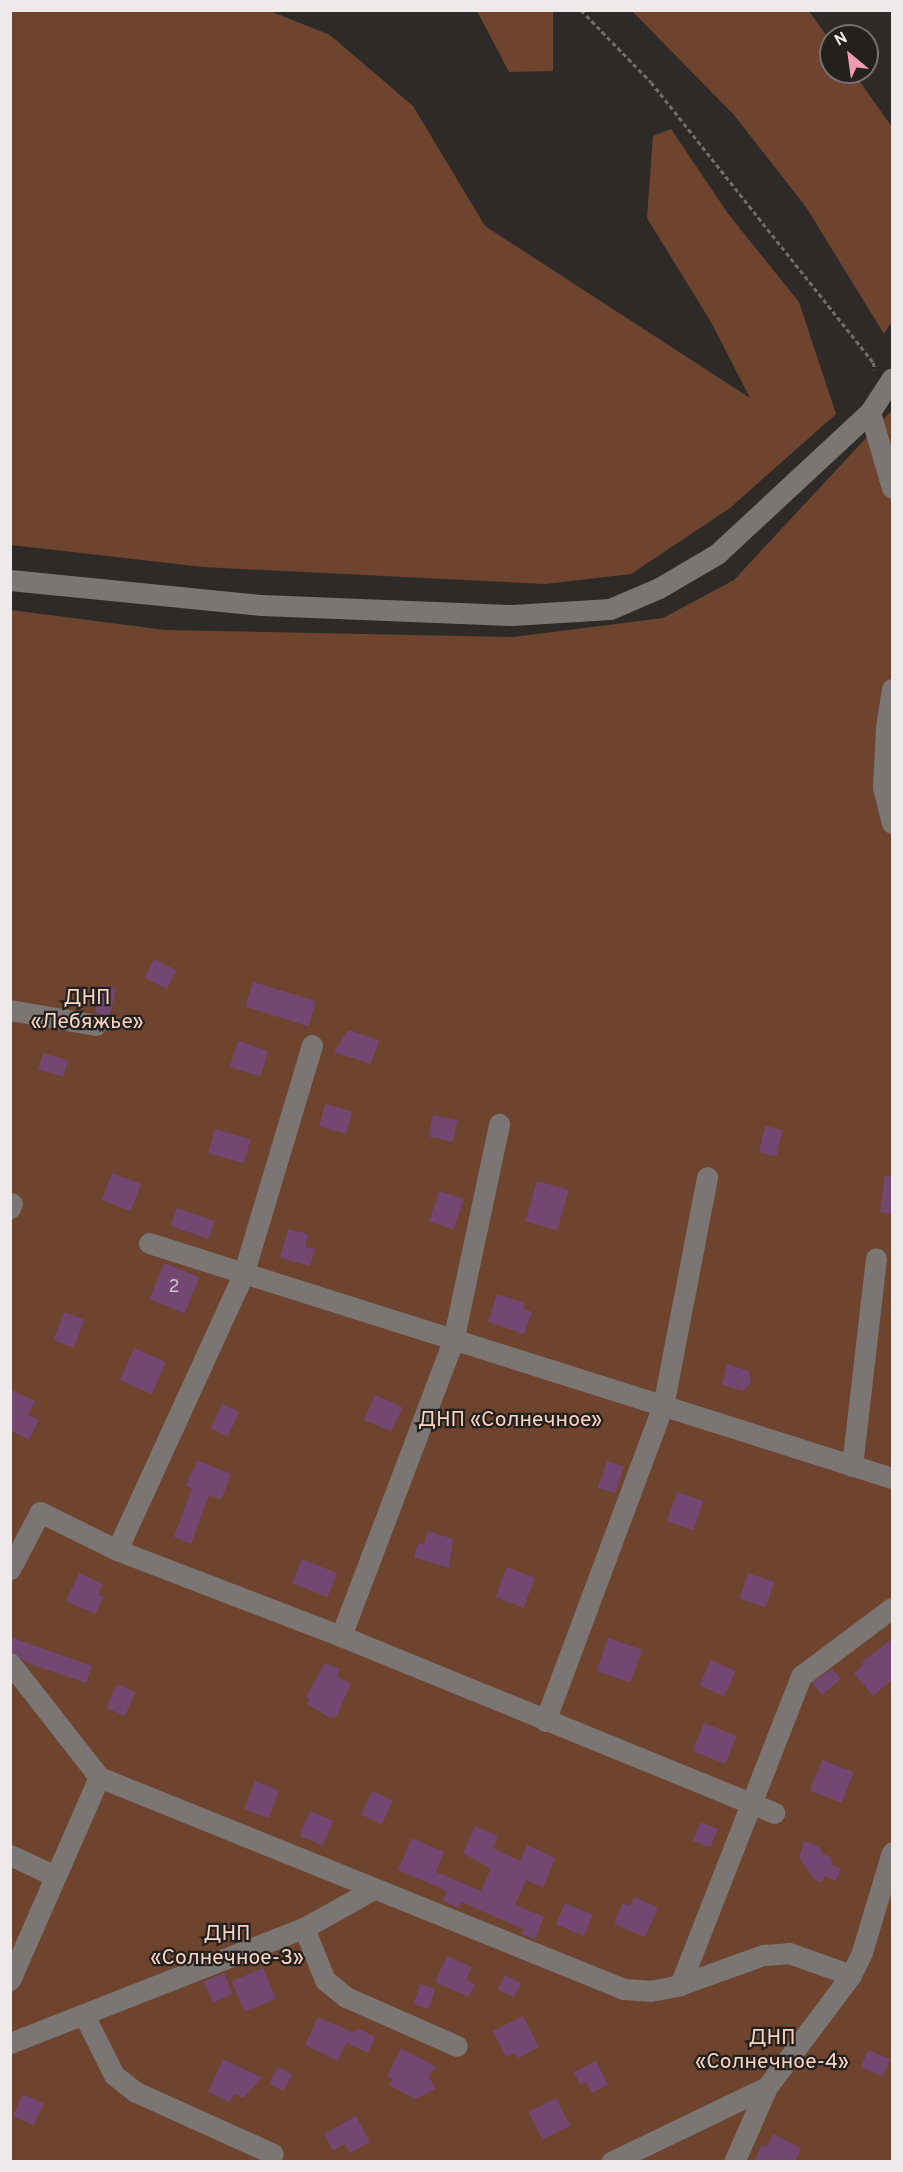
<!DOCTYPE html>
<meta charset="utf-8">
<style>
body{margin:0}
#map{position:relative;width:903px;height:2172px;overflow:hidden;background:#2e2a28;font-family:Overpass,sans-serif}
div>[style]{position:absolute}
.green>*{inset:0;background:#6e442f}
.building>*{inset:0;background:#734772;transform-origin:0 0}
.path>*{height:3px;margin-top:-1.5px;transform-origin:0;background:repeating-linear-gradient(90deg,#716d6c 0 4.5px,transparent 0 7.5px)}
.minor>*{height:21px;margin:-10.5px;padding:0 10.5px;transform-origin:10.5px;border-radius:10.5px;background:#7b7674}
span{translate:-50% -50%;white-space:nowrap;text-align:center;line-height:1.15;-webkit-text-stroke:4.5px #24201e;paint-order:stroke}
.number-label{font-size:18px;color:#cec1cb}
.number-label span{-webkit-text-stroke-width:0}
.park-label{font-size:21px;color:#f8d4c2}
.frame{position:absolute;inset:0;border:12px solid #edeae9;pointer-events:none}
.north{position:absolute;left:819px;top:24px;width:60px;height:60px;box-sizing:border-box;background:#24201e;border:2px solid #74716f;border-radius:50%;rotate:331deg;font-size:16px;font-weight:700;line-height:24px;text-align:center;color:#edeae9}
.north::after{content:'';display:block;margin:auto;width:21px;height:27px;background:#f09ab4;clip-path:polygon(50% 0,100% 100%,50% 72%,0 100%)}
</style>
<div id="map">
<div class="green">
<i style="clip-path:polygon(11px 10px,270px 11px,330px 35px,413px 106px,485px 226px,750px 398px,711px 322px,647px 218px,653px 136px,671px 129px,729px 215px,799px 302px,836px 414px,730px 508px,631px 574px,545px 584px,203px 567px,11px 545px)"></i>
<i style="clip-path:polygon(477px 11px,553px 11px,553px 71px,509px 72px)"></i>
<i style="clip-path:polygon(632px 11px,809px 11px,831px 42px,831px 72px,853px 72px,892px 127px,892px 321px,884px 334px,806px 207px,734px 115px)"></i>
<i style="clip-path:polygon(892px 410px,892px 2161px,11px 2162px,11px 610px,165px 630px,513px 637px,663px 618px,734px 580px)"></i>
</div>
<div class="building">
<i style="left:154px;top:959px;width:25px;height:21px;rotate:27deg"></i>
<i style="left:253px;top:982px;width:66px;height:26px;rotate:17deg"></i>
<i style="clip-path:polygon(100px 985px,116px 988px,108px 1024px,105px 1016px,95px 1012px)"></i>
<i style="clip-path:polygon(348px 1030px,379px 1040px,371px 1064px,334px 1052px)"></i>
<i style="left:238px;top:1041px;width:32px;height:27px;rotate:18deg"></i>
<i style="left:43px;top:1053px;width:26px;height:17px;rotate:16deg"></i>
<i style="left:325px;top:1104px;width:28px;height:23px;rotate:15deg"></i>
<i style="left:433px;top:1115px;width:25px;height:22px;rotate:12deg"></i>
<i style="left:765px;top:1126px;width:18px;height:27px;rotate:13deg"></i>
<i style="left:215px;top:1129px;width:37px;height:25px;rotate:16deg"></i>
<i style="left:112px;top:1173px;width:31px;height:29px;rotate:21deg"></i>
<i style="clip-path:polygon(885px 1176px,892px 1176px,892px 1214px,880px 1212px)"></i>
<i style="left:537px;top:1181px;width:33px;height:42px;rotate:16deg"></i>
<i style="left:439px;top:1191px;width:26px;height:32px;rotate:18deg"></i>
<i style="left:177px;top:1208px;width:40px;height:19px;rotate:19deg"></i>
<i style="clip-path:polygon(288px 1229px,308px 1234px,305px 1247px,315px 1249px,310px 1266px,280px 1258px)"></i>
<i style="left:164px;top:1263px;width:38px;height:39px;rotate:22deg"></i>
<i style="clip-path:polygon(497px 1294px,525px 1303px,523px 1308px,532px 1312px,524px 1334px,488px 1322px)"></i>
<i style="left:64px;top:1312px;width:22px;height:30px;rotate:21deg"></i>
<i style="left:134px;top:1348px;width:35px;height:35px;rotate:24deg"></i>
<i style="clip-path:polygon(727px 1364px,749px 1371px,751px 1383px,743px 1391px,722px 1385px)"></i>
<i style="clip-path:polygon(10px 1389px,35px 1401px,28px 1415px,39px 1420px,29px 1440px,10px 1430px)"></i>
<i style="left:375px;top:1395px;width:30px;height:27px;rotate:24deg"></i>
<i style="left:222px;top:1404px;width:19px;height:27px;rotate:25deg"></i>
<i style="clip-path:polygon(197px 1460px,231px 1474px,221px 1500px,209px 1495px,191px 1544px,174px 1537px,192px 1488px,186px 1486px)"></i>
<i style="left:607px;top:1461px;width:18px;height:28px;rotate:19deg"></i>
<i style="left:677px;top:1492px;width:28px;height:31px;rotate:19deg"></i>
<i style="clip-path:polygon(428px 1531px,453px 1539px,449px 1568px,414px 1557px,418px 1543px,424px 1544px)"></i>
<i style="left:302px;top:1559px;width:38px;height:26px;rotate:22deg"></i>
<i style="left:507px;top:1567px;width:30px;height:32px;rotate:21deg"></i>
<i style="clip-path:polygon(79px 1573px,103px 1584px,98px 1594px,104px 1597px,95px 1614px,66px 1601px)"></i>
<i style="left:748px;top:1573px;width:28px;height:27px;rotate:19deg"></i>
<i style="clip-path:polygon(10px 1637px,92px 1666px,86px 1683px,30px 1664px,10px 1651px)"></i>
<i style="left:608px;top:1638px;width:36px;height:35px;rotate:19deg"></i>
<i style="clip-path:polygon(892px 1639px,892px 1680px,873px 1696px,854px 1673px,864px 1664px,862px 1662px)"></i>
<i style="left:711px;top:1660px;width:27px;height:28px;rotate:24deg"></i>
<i style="clip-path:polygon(325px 1663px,340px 1669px,337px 1677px,351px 1683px,337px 1716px,330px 1718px,307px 1704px,309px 1699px,306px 1697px)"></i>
<i style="clip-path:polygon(832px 1669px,841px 1679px,822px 1695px,812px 1683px)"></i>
<i style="left:117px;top:1684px;width:20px;height:26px;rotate:24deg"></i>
<i style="left:704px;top:1723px;width:35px;height:30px;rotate:22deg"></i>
<i style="left:822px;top:1760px;width:34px;height:33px;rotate:21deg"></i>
<i style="left:255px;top:1781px;width:26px;height:30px;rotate:21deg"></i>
<i style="left:372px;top:1791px;width:23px;height:26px;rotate:25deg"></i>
<i style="left:310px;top:1811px;width:25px;height:27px;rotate:23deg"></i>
<i style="left:700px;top:1822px;width:19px;height:20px;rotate:21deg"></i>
<i style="clip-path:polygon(475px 1826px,498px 1836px,493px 1848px,520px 1861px,527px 1845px,555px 1858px,543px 1888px,526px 1880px,515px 1905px,544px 1917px,535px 1939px,521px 1934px,523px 1929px,461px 1902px,459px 1908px,443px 1901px,447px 1891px,398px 1870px,412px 1838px,444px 1852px,436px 1872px,481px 1891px,491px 1869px,463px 1853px)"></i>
<i style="clip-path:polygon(804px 1841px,819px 1846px,823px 1854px,831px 1857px,832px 1865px,841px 1868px,836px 1881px,825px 1876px,822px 1883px,815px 1880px,799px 1858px)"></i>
<i style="clip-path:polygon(634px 1897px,658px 1908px,645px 1937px,614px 1924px,623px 1903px,630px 1906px)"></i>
<i style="left:565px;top:1903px;width:30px;height:23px;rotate:23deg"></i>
<i style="clip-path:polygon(447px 1956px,472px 1967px,466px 1980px,475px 1984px,469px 1997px,435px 1982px)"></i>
<i style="left:263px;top:1968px;width:33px;height:34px;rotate:67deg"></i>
<i style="left:224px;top:1973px;width:23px;height:22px;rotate:67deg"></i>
<i style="left:505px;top:1975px;width:18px;height:16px;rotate:27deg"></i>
<i style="left:420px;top:1984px;width:16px;height:21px;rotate:18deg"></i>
<i style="clip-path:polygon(523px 2016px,539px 2047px,518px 2058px,515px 2053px,506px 2057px,493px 2031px)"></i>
<i style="clip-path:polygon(318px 2017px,354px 2033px,357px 2028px,375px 2037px,368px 2053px,346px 2043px,338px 2061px,305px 2045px)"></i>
<i style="clip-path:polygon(401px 2048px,435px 2066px,429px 2077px,435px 2089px,415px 2099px,389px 2085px,392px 2079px,387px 2076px)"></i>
<i style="left:868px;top:2050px;width:24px;height:19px;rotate:22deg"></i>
<i style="clip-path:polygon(223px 2059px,262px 2078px,243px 2098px,234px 2094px,230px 2102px,208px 2092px)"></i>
<i style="clip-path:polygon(596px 2061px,608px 2085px,592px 2093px,586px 2082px,580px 2085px,574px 2072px)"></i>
<i style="left:278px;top:2067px;width:16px;height:19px;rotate:27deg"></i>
<i style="left:23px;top:2094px;width:23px;height:24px;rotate:25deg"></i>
<i style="left:556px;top:2098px;width:31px;height:31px;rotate:63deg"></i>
<i style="clip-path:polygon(356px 2116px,370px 2142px,350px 2153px,345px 2144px,333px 2151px,324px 2134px)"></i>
<i style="clip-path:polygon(773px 2134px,801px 2148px,795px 2162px,754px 2162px,762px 2144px,767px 2147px)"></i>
</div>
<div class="path">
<i style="left:581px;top:10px;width:100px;rotate:45.8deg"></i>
<i style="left:651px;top:82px;width:357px;rotate:51.6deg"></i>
<i style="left:873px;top:362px;width:8px;rotate:76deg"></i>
</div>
<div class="minor">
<i style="left:870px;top:412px;width:79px;rotate:73.9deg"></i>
<i style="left:10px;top:580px;width:253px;rotate:5.7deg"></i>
<i style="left:262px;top:605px;width:250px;rotate:2.3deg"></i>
<i style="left:512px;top:615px;width:98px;rotate:-3.5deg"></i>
<i style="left:610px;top:609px;width:53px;rotate:-23.2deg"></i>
<i style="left:659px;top:588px;width:67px;rotate:-30.4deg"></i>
<i style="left:717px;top:554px;width:209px;rotate:-42.9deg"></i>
<i style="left:870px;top:412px;width:40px;rotate:-57.1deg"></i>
<i style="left:892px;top:689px;width:38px;rotate:99deg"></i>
<i style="left:886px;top:727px;width:60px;rotate:92.9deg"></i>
<i style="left:883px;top:787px;width:37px;rotate:76deg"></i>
<i style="left:10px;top:1010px;width:87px;rotate:9.9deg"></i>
<i style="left:10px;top:1208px;width:5px;rotate:-68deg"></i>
<i style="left:149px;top:1243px;width:779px;rotate:17.55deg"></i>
<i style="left:852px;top:1466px;width:209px;rotate:-83.4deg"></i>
<i style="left:117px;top:1550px;width:302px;rotate:-65.4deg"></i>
<i style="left:243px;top:1275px;width:240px;rotate:-73.3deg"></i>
<i style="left:10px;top:1569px;width:64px;rotate:-62.2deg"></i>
<i style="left:40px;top:1512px;width:86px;rotate:26.3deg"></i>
<i style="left:117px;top:1550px;width:240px;rotate:21deg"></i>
<i style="left:341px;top:1636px;width:468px;rotate:22.2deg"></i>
<i style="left:341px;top:1636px;width:316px;rotate:-69.2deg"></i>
<i style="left:453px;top:1341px;width:222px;rotate:-78deg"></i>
<i style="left:10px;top:1663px;width:145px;rotate:52deg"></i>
<i style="left:99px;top:1777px;width:566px;rotate:21.99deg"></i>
<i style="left:624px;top:1989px;width:26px;rotate:4deg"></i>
<i style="left:650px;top:1991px;width:31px;rotate:-11deg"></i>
<i style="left:680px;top:1985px;width:88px;rotate:-19.9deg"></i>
<i style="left:763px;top:1955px;width:26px;rotate:-4deg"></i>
<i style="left:789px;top:1953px;width:66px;rotate:19.5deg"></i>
<i style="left:851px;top:1975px;width:25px;rotate:-64deg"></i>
<i style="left:862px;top:1952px;width:104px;rotate:-73.3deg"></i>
<i style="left:545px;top:1721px;width:336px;rotate:-69.5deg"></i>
<i style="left:663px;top:1406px;width:233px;rotate:-79.1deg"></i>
<i style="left:10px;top:1855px;width:50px;rotate:25deg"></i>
<i style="left:304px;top:1928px;width:56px;rotate:68deg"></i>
<i style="left:325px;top:1980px;width:27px;rotate:39deg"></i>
<i style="left:346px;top:1997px;width:121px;rotate:23.8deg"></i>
<i style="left:10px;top:1980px;width:222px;rotate:-66.3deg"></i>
<i style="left:680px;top:1985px;width:332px;rotate:-68.6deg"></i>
<i style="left:801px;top:1676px;width:114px;rotate:-36.8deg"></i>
<i style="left:84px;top:2015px;width:67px;rotate:63.4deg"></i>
<i style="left:114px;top:2075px;width:28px;rotate:38deg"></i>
<i style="left:136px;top:2092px;width:150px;rotate:24.3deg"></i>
<i style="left:10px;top:2043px;width:316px;rotate:-21.4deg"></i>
<i style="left:304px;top:1928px;width:78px;rotate:-29.2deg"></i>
<i style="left:611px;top:2162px;width:173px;rotate:-25.7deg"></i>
<i style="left:767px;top:2087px;width:140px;rotate:-53.1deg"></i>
<i style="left:734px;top:2162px;width:82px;rotate:-66.3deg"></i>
</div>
<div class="number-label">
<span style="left:174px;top:1288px">2</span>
</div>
<div class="park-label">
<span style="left:87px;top:1011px">ДНП<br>«Лебяжье»</span>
<span style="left:510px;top:1421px">ДНП «Солнечное»</span>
<span style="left:227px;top:1947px">ДНП<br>«Солнечное-3»</span>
<span style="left:772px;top:2051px">ДНП<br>«Солнечное-4»</span>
</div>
<div class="frame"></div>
<div class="north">N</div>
</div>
